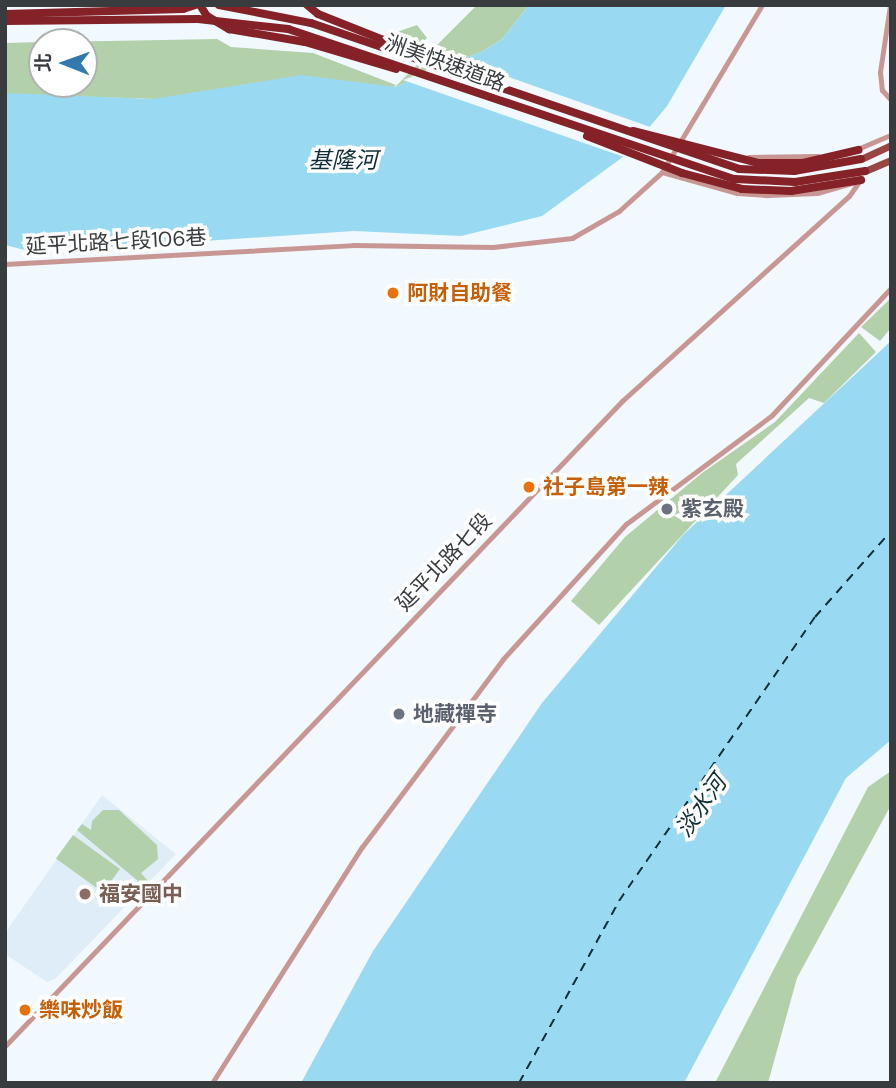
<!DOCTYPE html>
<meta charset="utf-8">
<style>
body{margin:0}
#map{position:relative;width:896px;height:1088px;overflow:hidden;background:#f1f8fe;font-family:"DM Sans","Noto Sans TC",sans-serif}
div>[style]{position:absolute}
.built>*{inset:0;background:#dfedf8}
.green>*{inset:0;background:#b2d1aa;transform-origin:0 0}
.water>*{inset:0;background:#99d9f1}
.pier>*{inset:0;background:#f1f8fe}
.ferry>*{height:2px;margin-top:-1px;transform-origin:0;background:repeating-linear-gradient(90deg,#0f2e38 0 9px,transparent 0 16px)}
.minor>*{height:5px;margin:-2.5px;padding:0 2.5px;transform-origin:2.5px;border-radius:2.5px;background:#c89794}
.major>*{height:7px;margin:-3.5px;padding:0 3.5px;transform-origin:3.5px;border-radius:3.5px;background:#984544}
.highway>*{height:8px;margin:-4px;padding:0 4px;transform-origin:4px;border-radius:4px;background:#842227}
.dots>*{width:19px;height:19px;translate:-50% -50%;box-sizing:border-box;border:4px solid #fff;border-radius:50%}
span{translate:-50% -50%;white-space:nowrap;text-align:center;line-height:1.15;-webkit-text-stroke:7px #fff;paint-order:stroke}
.street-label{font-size:21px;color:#393c3e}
.food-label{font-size:21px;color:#c56008;font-weight:700}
.left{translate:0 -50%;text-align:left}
.worship-label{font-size:21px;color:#5b616d;font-weight:700}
.education-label{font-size:21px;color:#785e54;font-weight:700}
.water-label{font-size:23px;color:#0f2e38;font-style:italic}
.frame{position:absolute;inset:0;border:7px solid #393c3e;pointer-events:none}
.north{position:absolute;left:28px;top:28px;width:70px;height:70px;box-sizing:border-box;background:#fff;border:2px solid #b0b1b2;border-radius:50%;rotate:271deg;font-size:19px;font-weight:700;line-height:28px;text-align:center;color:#393c3e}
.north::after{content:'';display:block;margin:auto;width:24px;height:32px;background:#327aae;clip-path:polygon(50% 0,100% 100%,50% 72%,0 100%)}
</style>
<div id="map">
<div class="built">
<i style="clip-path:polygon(102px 795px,176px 854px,55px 979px,47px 982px,5px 954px,5px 933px)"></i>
</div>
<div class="green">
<i style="clip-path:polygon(477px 5px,529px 5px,502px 39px,483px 51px,395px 87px)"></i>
<i style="clip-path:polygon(417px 25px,427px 38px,414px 51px,392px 51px,388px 35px)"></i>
<i style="clip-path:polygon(217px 39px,231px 47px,313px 53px,396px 85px,390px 90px,218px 90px,204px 95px,189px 93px,185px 100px,5px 94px,5px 43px,42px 42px,42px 84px,84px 84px,84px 42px,53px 42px)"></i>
<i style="clip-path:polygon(891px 298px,891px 328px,880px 341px,861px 327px)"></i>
<i style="clip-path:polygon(859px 333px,876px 352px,824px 403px,809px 398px,736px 464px,738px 475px,599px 625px,571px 601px,625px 537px,702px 473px,775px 422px)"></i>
<i style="clip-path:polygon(891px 771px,891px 805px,797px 978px,768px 1083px,715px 1083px,868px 787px)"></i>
<i style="clip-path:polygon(103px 810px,119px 810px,157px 845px,158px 859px,141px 873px,148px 881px,144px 886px,77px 830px,82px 824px,91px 830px,92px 821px)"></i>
<i style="left:73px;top:835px;width:58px;height:29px;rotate:36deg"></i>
</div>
<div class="water">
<i style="clip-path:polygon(529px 5px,726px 5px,667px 106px,627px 154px,542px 216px,461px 236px,354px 231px,130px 246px,25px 250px,5px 245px,5px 93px,153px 99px,302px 75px,395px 87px,483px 51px,502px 39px)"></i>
<i style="clip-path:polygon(891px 341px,891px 740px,846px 778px,684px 1083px,301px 1083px,373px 951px,542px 703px,683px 535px)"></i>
</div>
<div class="pier">
<i style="clip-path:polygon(458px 59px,653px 128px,627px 158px,403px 80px)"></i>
</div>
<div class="ferry">
<i style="left:519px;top:1083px;width:208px;rotate:-61.2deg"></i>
<i style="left:619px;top:901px;width:345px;rotate:-55.4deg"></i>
<i style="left:815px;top:617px;width:115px;rotate:-48.5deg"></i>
</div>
<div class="minor">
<i style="left:890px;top:5px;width:68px;rotate:98.5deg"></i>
<i style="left:880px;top:72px;width:18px;rotate:84deg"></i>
<i style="left:882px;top:90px;width:13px;rotate:48deg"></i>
<i style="left:855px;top:150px;width:39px;rotate:-23deg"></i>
<i style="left:748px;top:157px;width:70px;rotate:-0.8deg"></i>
<i style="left:662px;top:172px;width:78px;rotate:15.6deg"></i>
<i style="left:737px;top:193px;width:31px;rotate:4deg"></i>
<i style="left:768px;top:195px;width:49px;rotate:-2.3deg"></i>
<i style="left:817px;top:193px;width:37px;rotate:-16deg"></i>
<i style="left:5px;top:264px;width:349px;rotate:-3.1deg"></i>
<i style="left:353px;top:245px;width:140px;rotate:0.8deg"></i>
<i style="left:493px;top:247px;width:80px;rotate:-6.5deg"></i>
<i style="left:572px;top:238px;width:54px;rotate:-29.9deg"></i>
<i style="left:619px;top:211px;width:58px;rotate:-42.2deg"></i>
<i style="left:662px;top:172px;width:195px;rotate:-59.1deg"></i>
<i style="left:5px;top:1046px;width:893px;rotate:-46.27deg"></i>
<i style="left:622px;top:401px;width:306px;rotate:-42.1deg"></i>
<i style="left:849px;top:196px;width:19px;rotate:-55deg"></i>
<i style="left:212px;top:1083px;width:280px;rotate:-57.6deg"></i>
<i style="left:362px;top:847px;width:235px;rotate:-53.1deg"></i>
<i style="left:503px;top:659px;width:183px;rotate:-47.7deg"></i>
<i style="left:626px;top:524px;width:182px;rotate:-36.7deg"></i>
<i style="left:772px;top:415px;width:174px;rotate:-46.9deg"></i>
</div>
<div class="major">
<i style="left:861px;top:159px;width:33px;rotate:-25deg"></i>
<i style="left:865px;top:171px;width:28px;rotate:-23deg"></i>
</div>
<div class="highway">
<i style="left:200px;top:5px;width:13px;rotate:58deg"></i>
<i style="left:207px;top:16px;width:26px;rotate:31deg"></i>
<i style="left:229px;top:29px;width:77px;rotate:9.7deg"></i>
<i style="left:305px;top:42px;width:95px;rotate:16.5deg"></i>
<i style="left:219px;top:5px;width:94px;rotate:11.1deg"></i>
<i style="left:311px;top:23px;width:452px;rotate:18.8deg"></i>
<i style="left:739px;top:169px;width:55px;rotate:2.1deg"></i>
<i style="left:794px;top:171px;width:68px;rotate:-10.2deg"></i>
<i style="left:307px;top:5px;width:14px;rotate:39deg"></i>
<i style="left:318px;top:14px;width:105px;rotate:21.7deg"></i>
<i style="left:5px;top:14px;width:178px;rotate:-1.6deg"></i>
<i style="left:183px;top:9px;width:13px;rotate:-18deg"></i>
<i style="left:5px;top:21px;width:193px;rotate:-0.6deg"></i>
<i style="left:198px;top:19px;width:91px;rotate:6.3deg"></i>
<i style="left:288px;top:29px;width:471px;rotate:18.6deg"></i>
<i style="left:735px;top:179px;width:60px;rotate:2.9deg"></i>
<i style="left:795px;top:182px;width:71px;rotate:-8.9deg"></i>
<i style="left:633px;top:131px;width:130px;rotate:14.3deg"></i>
<i style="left:759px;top:163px;width:44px"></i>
<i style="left:803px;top:163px;width:57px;rotate:-13.3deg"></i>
<i style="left:587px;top:136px;width:102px;rotate:21.3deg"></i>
<i style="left:682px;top:173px;width:62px;rotate:14.9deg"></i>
<i style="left:742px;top:189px;width:49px;rotate:2.3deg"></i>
<i style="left:791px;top:191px;width:71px;rotate:-8.9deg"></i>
</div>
<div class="dots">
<i style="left:393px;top:293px;background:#e8710a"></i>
<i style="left:529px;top:487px;background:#e8710a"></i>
<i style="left:667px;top:509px;background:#6b7280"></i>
<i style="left:399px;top:714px;background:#6b7280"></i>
<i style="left:85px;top:894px;background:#8d6e63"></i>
<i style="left:25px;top:1010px;background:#e8710a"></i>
</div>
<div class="street-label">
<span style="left:445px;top:63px;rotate:20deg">洲美快速道路</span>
<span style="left:116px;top:242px;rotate:-3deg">延平北路七段106巷</span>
<span style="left:444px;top:562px;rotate:-46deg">延平北路七段</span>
</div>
<div class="food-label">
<span class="left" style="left:407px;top:293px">阿財自助餐</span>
<span class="left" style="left:543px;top:487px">社子島第一辣</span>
<span class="left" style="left:39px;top:1010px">樂味炒飯</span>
</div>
<div class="worship-label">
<span class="left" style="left:681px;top:509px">紫玄殿</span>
<span class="left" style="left:413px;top:714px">地藏禪寺</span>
</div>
<div class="education-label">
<span class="left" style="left:99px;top:894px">福安國中</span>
</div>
<div class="water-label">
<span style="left:343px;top:160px">基隆河</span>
<span style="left:701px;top:806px;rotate:-55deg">淡水河</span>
</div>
<div class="frame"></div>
<div class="north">北</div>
</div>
